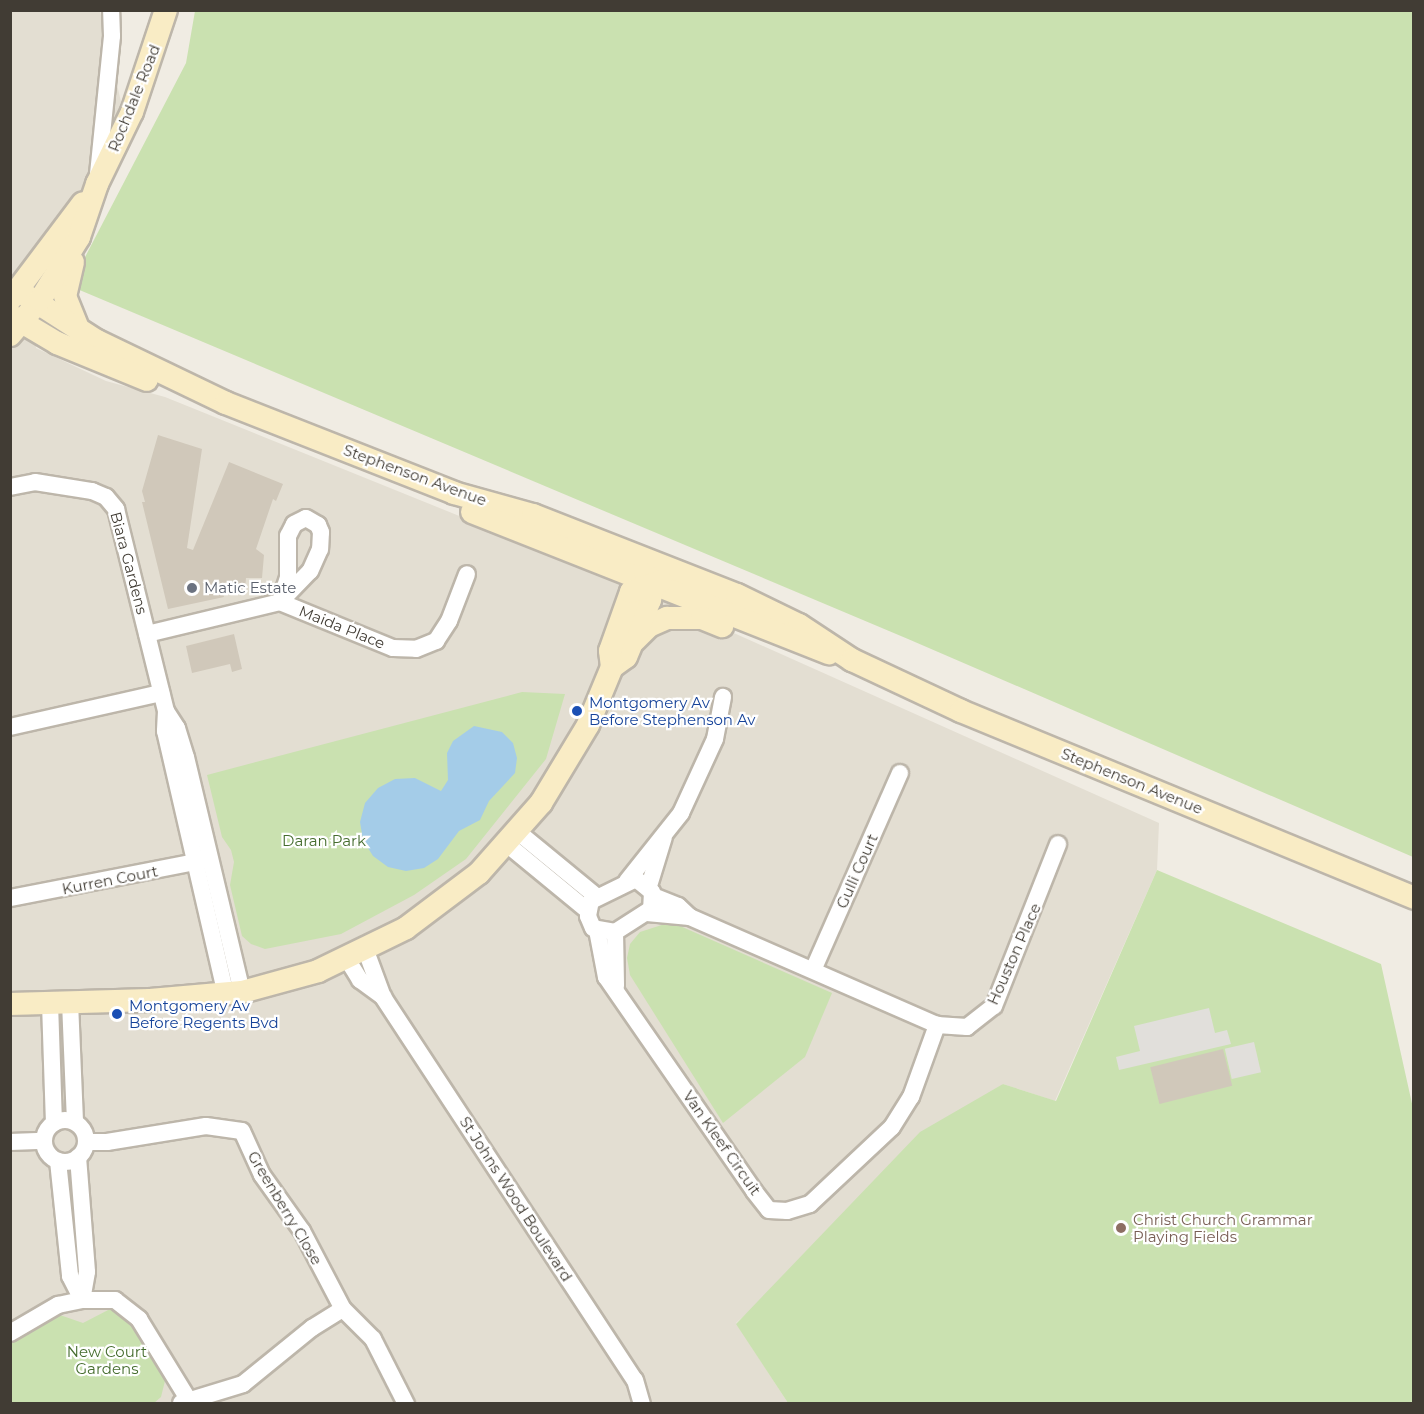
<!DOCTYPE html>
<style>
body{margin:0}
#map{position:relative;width:1424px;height:1414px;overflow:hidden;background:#f0ece3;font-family:Montserrat,sans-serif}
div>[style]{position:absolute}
.residential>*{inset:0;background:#e3ded2}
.green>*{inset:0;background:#cae1b0}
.parking>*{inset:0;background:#e1dfdb;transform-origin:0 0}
.water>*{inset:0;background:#a4cce8}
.building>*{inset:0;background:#d0c8ba;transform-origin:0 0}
.roads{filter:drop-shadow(2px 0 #bdb6aa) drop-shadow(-2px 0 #bdb6aa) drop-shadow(0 2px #bdb6aa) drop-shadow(0 -2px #bdb6aa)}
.street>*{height:16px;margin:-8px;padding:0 8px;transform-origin:8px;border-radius:8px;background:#fff}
.street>.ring{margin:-8px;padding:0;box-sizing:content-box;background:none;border:16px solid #fff;border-radius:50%}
.secondary>*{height:22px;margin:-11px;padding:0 11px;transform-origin:11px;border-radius:11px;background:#f9ecc5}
.dots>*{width:16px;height:16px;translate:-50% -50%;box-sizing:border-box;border:3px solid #fff;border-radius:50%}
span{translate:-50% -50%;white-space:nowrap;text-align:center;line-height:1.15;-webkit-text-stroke:4.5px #fff;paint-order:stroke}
.street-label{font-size:15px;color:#413c34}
.worship-label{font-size:15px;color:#5b616d}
.left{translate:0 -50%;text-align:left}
.transit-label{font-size:15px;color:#164399}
.park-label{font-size:15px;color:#456c2e}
.education-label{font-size:15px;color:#785e54}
.frame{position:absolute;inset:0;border:12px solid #413c34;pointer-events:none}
</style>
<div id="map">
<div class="residential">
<i style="clip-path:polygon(10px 11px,100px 11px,131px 145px,33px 305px,36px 348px,106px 381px,165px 397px,593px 570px,1159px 823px,1157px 870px,1055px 1101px,1003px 1084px,736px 1323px,788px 1403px,11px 1403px)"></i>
</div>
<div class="green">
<i style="clip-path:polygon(195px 11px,1413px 11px,1413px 857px,908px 639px,70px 286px,186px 63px)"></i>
<i style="clip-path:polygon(522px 692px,565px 694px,546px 759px,466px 859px,414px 895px,341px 934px,265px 949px,251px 944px,242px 936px,230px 885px,234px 862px,231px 850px,222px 837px,207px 775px)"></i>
<i style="clip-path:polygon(1157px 870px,1381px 964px,1413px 1108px,1413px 1403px,788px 1403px,736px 1324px,920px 1132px,1003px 1084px,1056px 1101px)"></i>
<i style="clip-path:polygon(671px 922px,832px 993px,805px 1057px,723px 1123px,630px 975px,627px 958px,630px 944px,640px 932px)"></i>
<i style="clip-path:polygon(112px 1308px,128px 1316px,166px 1377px,161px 1397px,154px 1403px,11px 1403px,10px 1343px,57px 1314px,83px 1323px)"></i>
</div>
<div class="parking">
<i style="clip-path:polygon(1209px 1008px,1215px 1033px,1227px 1030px,1231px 1044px,1119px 1070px,1116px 1057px,1140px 1051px,1134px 1026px)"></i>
<i style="left:1254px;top:1042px;width:31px;height:30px;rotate:77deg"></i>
</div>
<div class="water">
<i style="clip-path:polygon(474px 726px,502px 732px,513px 743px,517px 758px,515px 773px,489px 801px,480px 820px,459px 831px,438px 859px,424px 868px,406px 871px,388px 867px,373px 856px,363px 840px,360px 822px,365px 803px,378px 788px,395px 779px,415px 778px,441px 791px,448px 780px,447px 753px,453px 741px)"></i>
</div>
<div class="building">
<i style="clip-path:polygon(158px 435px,202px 449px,187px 548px,193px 550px,229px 462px,283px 484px,276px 501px,273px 499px,256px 549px,264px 555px,262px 578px,246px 578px,245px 590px,221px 587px,224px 597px,168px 609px,142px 502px,145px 502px,142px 491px)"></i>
<i style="clip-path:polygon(234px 634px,242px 669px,232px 672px,230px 664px,192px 673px,186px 646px)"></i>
<i style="left:1223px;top:1049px;width:38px;height:75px;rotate:76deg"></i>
</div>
<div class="roads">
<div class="street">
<i style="left:98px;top:174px;width:139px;rotate:-84.2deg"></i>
<i style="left:112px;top:36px;width:26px;rotate:-92deg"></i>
<i style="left:10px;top:487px;width:25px;rotate:-11deg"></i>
<i style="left:35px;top:482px;width:58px;rotate:9deg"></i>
<i style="left:92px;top:491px;width:15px;rotate:23deg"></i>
<i style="left:106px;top:497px;width:16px;rotate:50deg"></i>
<i style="left:116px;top:509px;width:208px;rotate:76.1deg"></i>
<i style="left:166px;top:711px;width:20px;rotate:93deg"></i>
<i style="left:165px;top:731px;width:271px;rotate:77deg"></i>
<i style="left:147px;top:634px;width:137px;rotate:-13.5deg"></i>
<i style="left:280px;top:602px;width:25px;rotate:-72deg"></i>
<i style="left:288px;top:578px;width:42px;rotate:-90deg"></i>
<i style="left:288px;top:536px;width:13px;rotate:-63deg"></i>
<i style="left:294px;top:524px;width:13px;rotate:-27deg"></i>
<i style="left:306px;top:518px;width:14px;rotate:30deg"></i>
<i style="left:318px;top:525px;width:8px;rotate:67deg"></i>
<i style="left:321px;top:532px;width:17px;rotate:93deg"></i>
<i style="left:320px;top:549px;width:24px;rotate:114deg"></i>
<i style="left:310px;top:571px;width:43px;rotate:134.1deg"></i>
<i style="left:280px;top:602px;width:122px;rotate:22.2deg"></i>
<i style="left:393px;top:648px;width:23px;rotate:2deg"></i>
<i style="left:416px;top:649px;width:22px;rotate:-22deg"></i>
<i style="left:436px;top:641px;width:24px;rotate:-57deg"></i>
<i style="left:449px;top:621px;width:50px;rotate:-69deg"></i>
<i style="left:166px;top:711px;width:20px;rotate:57deg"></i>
<i style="left:177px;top:728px;width:30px;rotate:73deg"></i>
<i style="left:186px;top:757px;width:242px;rotate:76.6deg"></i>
<i style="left:10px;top:727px;width:155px;rotate:-12.7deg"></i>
<i style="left:518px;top:832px;width:102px;rotate:39.4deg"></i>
<i style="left:508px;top:845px;width:104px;rotate:39.5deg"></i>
<i style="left:636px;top:879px;width:21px;rotate:39deg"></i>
<i style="left:652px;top:892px;width:17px;rotate:93deg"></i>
<i style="left:651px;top:909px;width:43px;rotate:147.4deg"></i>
<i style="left:615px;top:932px;width:22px;rotate:-170deg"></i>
<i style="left:593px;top:928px;width:13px;rotate:-113deg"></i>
<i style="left:588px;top:916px;width:15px;rotate:-79deg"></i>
<i style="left:591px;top:901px;width:50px;rotate:-26.1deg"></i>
<i style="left:627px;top:881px;width:87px;rotate:-51.5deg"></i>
<i style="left:681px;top:813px;width:81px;rotate:-65.3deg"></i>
<i style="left:715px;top:739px;width:43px;rotate:-79.2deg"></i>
<i style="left:649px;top:886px;width:51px;rotate:-73deg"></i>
<i style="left:10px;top:898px;width:199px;rotate:-11deg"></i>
<i style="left:647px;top:913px;width:43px;rotate:5.3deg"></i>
<i style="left:597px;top:930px;width:48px;rotate:79.2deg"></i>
<i style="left:606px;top:977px;width:260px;rotate:55.3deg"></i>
<i style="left:754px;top:1191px;width:24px;rotate:52deg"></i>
<i style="left:769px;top:1210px;width:18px;rotate:3deg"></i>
<i style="left:787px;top:1211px;width:24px;rotate:-17deg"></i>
<i style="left:810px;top:1204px;width:112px;rotate:-43.2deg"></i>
<i style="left:892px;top:1127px;width:36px;rotate:-58deg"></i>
<i style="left:911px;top:1097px;width:77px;rotate:-70.1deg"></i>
<i style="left:937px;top:1025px;width:270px;rotate:-156.4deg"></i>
<i style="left:690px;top:917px;width:16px;rotate:-137deg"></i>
<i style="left:678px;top:906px;width:27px;rotate:-158deg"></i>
<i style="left:615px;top:932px;width:54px;rotate:88.9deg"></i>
<i style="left:366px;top:951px;width:49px;rotate:69.7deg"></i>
<i style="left:383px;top:997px;width:458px;rotate:56.7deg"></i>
<i style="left:635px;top:1380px;width:25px;rotate:74deg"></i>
<i style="left:347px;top:959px;width:25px;rotate:58deg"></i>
<i style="left:360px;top:980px;width:29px;rotate:36deg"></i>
<i style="left:814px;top:968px;width:213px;rotate:-66.2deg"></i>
<i style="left:70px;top:1002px;width:120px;rotate:87.6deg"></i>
<i style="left:50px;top:1003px;width:120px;rotate:88.1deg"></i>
<i style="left:937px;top:1025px;width:30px;rotate:4deg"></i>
<i style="left:967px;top:1027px;width:34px;rotate:-38deg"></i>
<i style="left:994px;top:1006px;width:174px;rotate:-68.4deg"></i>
<i class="ring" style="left:44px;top:1120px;width:26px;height:26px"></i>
<i style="left:10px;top:1142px;width:34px;rotate:-2deg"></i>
<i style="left:86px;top:1142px;width:21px"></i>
<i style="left:107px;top:1142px;width:100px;rotate:-9.2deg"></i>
<i style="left:206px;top:1126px;width:36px;rotate:8deg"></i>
<i style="left:242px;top:1131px;width:48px;rotate:65.6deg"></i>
<i style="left:262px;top:1175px;width:69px;rotate:54.5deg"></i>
<i style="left:302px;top:1231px;width:88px;rotate:62.3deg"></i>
<i style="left:343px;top:1309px;width:42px;rotate:45deg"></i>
<i style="left:373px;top:1339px;width:73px;rotate:63.1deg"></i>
<i style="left:78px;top:1157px;width:115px;rotate:85.5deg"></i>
<i style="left:87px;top:1272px;width:28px;rotate:100deg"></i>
<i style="left:58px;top:1161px;width:116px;rotate:84deg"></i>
<i style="left:70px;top:1276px;width:27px;rotate:63deg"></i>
<i style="left:10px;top:1333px;width:56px;rotate:-30.3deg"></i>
<i style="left:58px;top:1305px;width:25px;rotate:-12deg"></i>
<i style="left:82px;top:1300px;width:33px"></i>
<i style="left:115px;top:1300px;width:31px;rotate:38deg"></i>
<i style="left:139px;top:1319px;width:100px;rotate:58.5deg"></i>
<i style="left:181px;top:1403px;width:65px;rotate:-17deg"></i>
<i style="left:243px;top:1384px;width:89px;rotate:-39.1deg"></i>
<i style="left:312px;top:1328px;width:36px;rotate:-32deg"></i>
</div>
<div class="secondary">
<i style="left:73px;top:262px;width:35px;rotate:103deg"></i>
<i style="left:65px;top:296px;width:37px;rotate:68deg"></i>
<i style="left:19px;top:291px;width:93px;rotate:32.7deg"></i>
<i style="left:97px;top:341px;width:143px;rotate:25.7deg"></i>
<i style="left:226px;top:403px;width:245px;rotate:21.5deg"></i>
<i style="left:454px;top:493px;width:82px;rotate:15.6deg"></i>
<i style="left:533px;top:515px;width:219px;rotate:21.4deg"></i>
<i style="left:737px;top:595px;width:69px;rotate:25.8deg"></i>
<i style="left:799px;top:625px;width:64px;rotate:33.4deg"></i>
<i style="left:852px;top:660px;width:120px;rotate:25.1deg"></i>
<i style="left:961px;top:711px;width:490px;rotate:22.4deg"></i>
<i style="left:10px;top:300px;width:121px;rotate:-53deg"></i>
<i style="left:10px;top:315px;width:55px;rotate:30.8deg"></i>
<i style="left:57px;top:343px;width:97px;rotate:22.3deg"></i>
<i style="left:10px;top:335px;width:46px;rotate:-49.4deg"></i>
<i style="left:40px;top:300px;width:74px;rotate:-58.2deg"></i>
<i style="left:79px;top:237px;width:56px;rotate:-71.2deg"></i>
<i style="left:97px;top:184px;width:80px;rotate:-64.1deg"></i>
<i style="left:132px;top:112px;width:108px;rotate:-71.6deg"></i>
<i style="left:472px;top:512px;width:384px;rotate:21.6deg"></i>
<i style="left:635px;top:640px;width:20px;rotate:-45deg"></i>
<i style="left:649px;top:626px;width:20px;rotate:-24deg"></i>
<i style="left:667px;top:618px;width:35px"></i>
<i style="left:702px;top:618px;width:22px;rotate:22deg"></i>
<i style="left:612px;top:667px;width:17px;rotate:-36deg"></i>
<i style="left:626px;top:657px;width:62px;rotate:-67.2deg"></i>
<i style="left:650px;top:600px;width:17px;rotate:-80deg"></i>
<i style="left:653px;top:583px;width:11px;rotate:-131deg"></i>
<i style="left:10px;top:1004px;width:140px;rotate:-1.6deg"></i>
<i style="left:150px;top:1000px;width:92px;rotate:-5deg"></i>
<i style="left:242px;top:992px;width:79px;rotate:-15.4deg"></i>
<i style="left:318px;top:971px;width:98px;rotate:-26deg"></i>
<i style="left:406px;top:928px;width:91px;rotate:-37deg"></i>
<i style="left:479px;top:873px;width:94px;rotate:-48.5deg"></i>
<i style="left:541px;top:803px;width:91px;rotate:-58.9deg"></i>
<i style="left:588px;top:725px;width:63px;rotate:-67.5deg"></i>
<i style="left:612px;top:667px;width:16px;rotate:-97deg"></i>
<i style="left:610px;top:651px;width:63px;rotate:-70.4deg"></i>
<i style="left:631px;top:592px;width:32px;rotate:-20deg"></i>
</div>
</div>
<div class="dots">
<i style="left:192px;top:588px;background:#6b7280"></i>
<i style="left:577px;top:711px;background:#1a4fb4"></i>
<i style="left:117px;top:1014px;background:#1a4fb4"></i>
<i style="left:1121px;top:1228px;background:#8d6e63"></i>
</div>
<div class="street-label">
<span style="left:134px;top:98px;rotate:-68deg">Rochdale Road</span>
<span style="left:415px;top:475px;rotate:20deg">Stephenson Avenue</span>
<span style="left:129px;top:563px;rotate:75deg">Biara Gardens</span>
<span style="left:342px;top:627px;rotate:22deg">Maida Place</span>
<span style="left:1132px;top:781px;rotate:22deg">Stephenson Avenue</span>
<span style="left:857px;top:871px;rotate:-66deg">Gulli Court</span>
<span style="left:110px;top:880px;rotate:-11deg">Kurren Court</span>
<span style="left:1014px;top:954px;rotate:-66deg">Houston Place</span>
<span style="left:722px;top:1143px;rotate:55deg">Van Kleef Circuit</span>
<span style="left:516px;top:1199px;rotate:57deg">St Johns Wood Boulevard</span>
<span style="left:285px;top:1208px;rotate:59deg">Greenberry Close</span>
</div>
<div class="worship-label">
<span class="left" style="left:204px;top:588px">Matic Estate</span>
</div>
<div class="transit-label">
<span class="left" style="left:589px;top:711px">Montgomery Av<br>Before Stephenson Av</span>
<span class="left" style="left:129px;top:1014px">Montgomery Av<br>Before Regents Bvd</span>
</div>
<div class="park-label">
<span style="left:324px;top:841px">Daran Park</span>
<span style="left:107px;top:1360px">New Court<br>Gardens</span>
</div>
<div class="education-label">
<span class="left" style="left:1133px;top:1228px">Christ Church Grammar<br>Playing Fields</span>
</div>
<div class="frame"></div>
</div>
